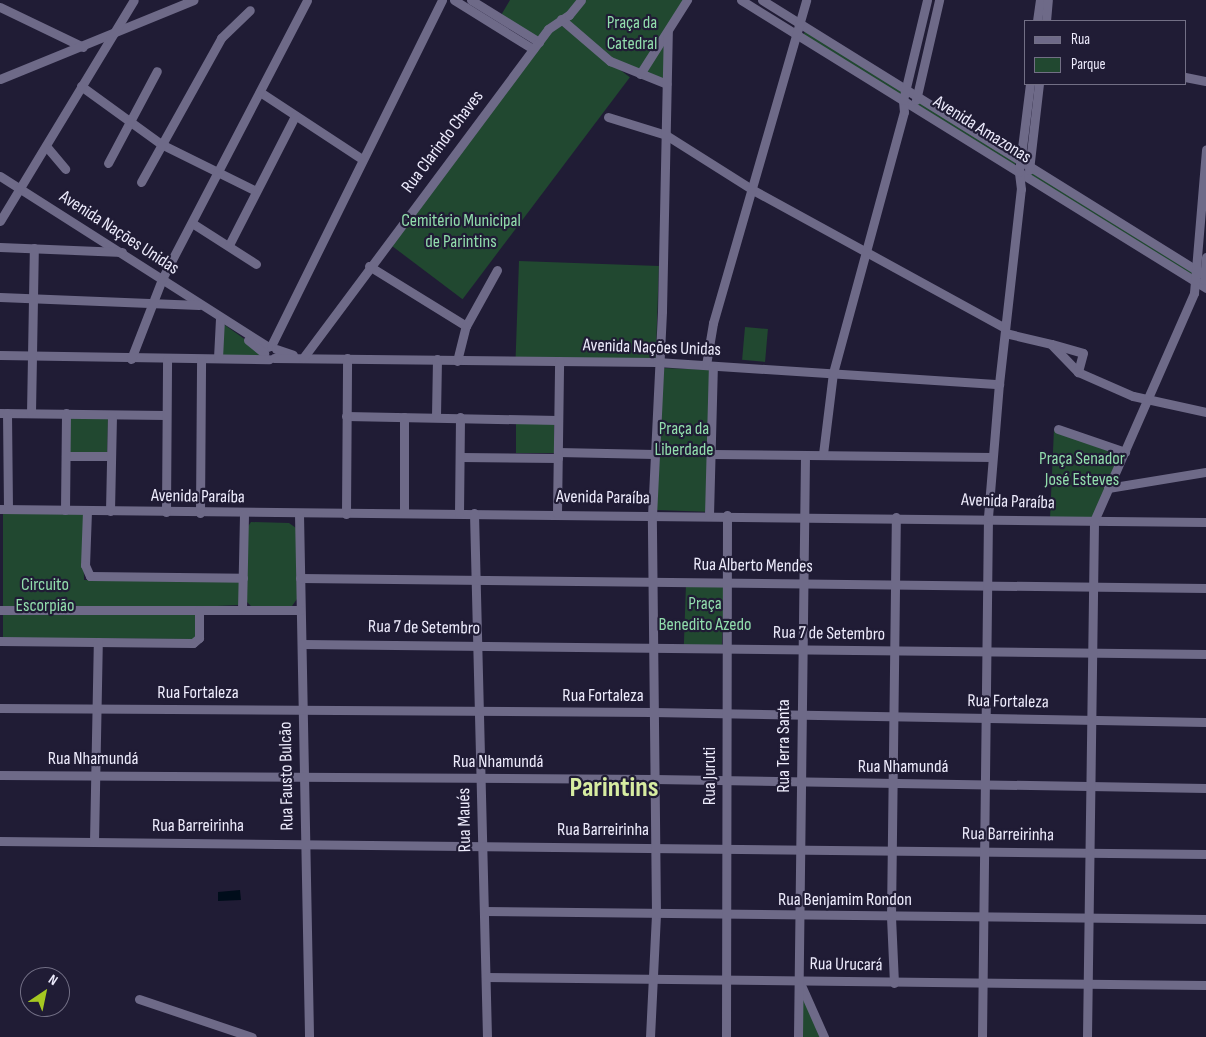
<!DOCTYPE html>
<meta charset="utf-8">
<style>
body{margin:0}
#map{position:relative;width:1206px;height:1037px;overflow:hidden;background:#201c35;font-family:"Sofia Sans Condensed",sans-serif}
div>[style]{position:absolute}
.green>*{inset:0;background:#214830;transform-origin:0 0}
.water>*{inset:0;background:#000d1b}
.minor>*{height:9px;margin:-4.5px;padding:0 4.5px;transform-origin:4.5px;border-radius:4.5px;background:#6e6a88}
span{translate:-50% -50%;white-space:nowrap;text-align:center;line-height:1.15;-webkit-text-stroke:4.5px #201c35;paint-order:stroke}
.park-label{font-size:18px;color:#91ddac}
.street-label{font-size:18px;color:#edebfc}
.town-label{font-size:28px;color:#d7eca1;font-weight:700}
.legend{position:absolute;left:1024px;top:20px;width:162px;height:65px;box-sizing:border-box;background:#201c35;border:1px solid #726f85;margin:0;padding:6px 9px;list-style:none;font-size:15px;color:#edebfc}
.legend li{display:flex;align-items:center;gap:10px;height:25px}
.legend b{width:25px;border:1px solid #726f85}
.north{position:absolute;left:20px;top:967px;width:50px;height:50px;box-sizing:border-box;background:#201c35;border:1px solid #726f85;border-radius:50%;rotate:34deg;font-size:14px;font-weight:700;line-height:20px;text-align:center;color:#edebfc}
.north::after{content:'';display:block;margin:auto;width:18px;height:22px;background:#a6c821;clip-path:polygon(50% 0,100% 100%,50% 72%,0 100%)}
</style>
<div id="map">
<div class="green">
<i style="clip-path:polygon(510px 0,686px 0,666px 31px,666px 83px,619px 65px,561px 19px,540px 40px,500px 17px)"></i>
<i style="left:558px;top:23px;width:90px;height:278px;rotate:37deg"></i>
<i style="left:806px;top:30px;width:115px;height:6px;rotate:32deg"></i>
<i style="left:919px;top:101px;width:115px;height:4px;rotate:32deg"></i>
<i style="left:1033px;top:171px;width:190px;height:5px;rotate:32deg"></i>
<i style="left:519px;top:261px;width:140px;height:96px;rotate:2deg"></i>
<i style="clip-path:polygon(222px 323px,260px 350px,260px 357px,220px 357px)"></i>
<i style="left:745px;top:327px;width:23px;height:33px;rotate:5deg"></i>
<i style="left:661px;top:368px;width:50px;height:142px;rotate:2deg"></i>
<i style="left:68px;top:415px;width:40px;height:39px;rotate:1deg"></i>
<i style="left:516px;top:423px;width:38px;height:30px"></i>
<i style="clip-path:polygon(1054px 429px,1123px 451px,1094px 520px,1050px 519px)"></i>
<i style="clip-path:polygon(3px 513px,83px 514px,84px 580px,240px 581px,239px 605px,195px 607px,195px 639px,3px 638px)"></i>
<i style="clip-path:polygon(251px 522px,289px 523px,296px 528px,297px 599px,292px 606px,252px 607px,245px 600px,247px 528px)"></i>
<i style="left:686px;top:584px;width:38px;height:62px;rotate:2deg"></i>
<i style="clip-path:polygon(800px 981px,824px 1037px,798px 1037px)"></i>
</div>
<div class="water">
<i style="clip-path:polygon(240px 890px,241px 900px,218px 901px,218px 892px)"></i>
</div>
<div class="minor">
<i style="left:454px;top:0;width:93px;rotate:31.8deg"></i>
<i style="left:471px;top:0;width:80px;rotate:31.7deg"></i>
<i style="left:741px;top:0;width:547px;rotate:31.77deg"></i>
<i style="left:762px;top:0;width:523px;rotate:31.87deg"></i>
<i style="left:0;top:7px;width:92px;rotate:25.7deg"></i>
<i style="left:561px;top:19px;width:65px;rotate:40.6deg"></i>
<i style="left:610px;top:61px;width:61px;rotate:22deg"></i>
<i style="left:1037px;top:21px;width:21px;rotate:-82deg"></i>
<i style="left:1046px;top:21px;width:21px;rotate:-85deg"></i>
<i style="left:640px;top:74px;width:88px;rotate:-57.6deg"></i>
<i style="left:1185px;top:77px;width:21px;rotate:11deg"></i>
<i style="left:0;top:79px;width:209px;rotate:-22.2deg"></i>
<i style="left:81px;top:86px;width:99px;rotate:35.9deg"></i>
<i style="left:161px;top:144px;width:106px;rotate:26.3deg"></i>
<i style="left:260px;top:92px;width:122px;rotate:33.3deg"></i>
<i style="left:916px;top:100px;width:103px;rotate:-77deg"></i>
<i style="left:608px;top:117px;width:61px;rotate:17.2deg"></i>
<i style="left:666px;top:135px;width:103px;rotate:32.3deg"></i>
<i style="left:753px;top:190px;width:287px;rotate:28.7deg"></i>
<i style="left:46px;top:146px;width:30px;rotate:50deg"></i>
<i style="left:108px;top:163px;width:104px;rotate:-62deg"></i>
<i style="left:1029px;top:170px;width:87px;rotate:-83.4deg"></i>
<i style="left:0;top:176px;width:318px;rotate:32.5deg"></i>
<i style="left:141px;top:182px;width:165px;rotate:-60.9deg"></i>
<i style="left:221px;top:38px;width:40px;rotate:-44deg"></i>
<i style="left:0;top:221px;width:258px;rotate:-58.8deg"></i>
<i style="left:192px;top:223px;width:76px;rotate:32.6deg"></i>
<i style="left:229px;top:245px;width:145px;rotate:-62.9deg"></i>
<i style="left:0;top:247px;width:122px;rotate:2.3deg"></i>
<i style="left:369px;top:266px;width:114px;rotate:31.7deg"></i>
<i style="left:1204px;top:280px;width:23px;rotate:-85deg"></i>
<i style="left:0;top:297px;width:199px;rotate:2.3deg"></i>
<i style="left:1005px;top:333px;width:47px;rotate:13.4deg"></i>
<i style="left:1051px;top:344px;width:39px;rotate:46deg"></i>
<i style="left:1078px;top:372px;width:60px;rotate:23.6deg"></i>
<i style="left:1133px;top:396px;width:75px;rotate:12.4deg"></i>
<i style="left:248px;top:340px;width:21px;rotate:39deg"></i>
<i style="left:1052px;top:344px;width:32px;rotate:16deg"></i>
<i style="left:1083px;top:353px;width:20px;rotate:105deg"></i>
<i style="left:271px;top:346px;width:386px;rotate:-63.7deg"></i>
<i style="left:276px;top:349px;width:18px;rotate:19deg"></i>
<i style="left:0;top:355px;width:269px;rotate:0.9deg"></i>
<i style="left:218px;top:358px;width:40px;rotate:-87.1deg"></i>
<i style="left:274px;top:358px;width:383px;rotate:0.6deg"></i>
<i style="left:657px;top:362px;width:343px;rotate:3.7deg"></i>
<i style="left:303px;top:358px;width:410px;rotate:-53.3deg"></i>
<i style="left:548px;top:29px;width:25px;rotate:-34deg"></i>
<i style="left:569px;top:15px;width:19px;rotate:-51deg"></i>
<i style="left:131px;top:359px;width:86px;rotate:-68.8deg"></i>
<i style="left:162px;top:279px;width:314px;rotate:-62.5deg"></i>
<i style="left:457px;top:361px;width:36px;rotate:-76deg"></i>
<i style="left:466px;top:326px;width:64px;rotate:-61deg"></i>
<i style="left:706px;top:365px;width:43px;rotate:-80.5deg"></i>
<i style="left:713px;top:323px;width:336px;rotate:-73.9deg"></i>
<i style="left:0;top:413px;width:166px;rotate:0.7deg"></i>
<i style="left:7px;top:413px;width:96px;rotate:89.4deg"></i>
<i style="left:31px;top:413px;width:165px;rotate:-89deg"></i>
<i style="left:346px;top:416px;width:212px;rotate:1.1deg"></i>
<i style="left:436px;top:416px;width:57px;rotate:-89deg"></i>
<i style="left:404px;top:417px;width:95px;rotate:90deg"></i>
<i style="left:1058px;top:429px;width:71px;rotate:18.9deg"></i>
<i style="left:558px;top:452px;width:96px;rotate:1.2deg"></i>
<i style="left:711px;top:454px;width:281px;rotate:0.6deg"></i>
<i style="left:823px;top:454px;width:82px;rotate:-83deg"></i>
<i style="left:833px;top:373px;width:270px;rotate:-74.8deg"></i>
<i style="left:904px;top:112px;width:12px;rotate:-95deg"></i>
<i style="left:903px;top:100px;width:103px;rotate:-76.5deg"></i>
<i style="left:66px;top:456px;width:43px"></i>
<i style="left:461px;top:457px;width:97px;rotate:0.6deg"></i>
<i style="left:1108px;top:488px;width:99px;rotate:-9.3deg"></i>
<i style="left:0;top:509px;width:1206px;rotate:0.62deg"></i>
<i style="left:65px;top:510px;width:97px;rotate:-89.4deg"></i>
<i style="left:87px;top:511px;width:54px;rotate:92.1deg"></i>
<i style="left:85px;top:565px;width:12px;rotate:66deg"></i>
<i style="left:90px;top:576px;width:153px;rotate:0.7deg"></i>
<i style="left:110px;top:511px;width:96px;rotate:-88.8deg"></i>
<i style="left:166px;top:512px;width:153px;rotate:-89.6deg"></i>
<i style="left:200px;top:513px;width:154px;rotate:-89.6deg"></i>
<i style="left:459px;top:513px;width:96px;rotate:-89.4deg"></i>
<i style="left:474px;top:513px;width:524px;rotate:88.58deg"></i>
<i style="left:557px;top:513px;width:152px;rotate:-89.2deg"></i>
<i style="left:299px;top:514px;width:523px;rotate:88.9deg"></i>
<i style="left:346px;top:514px;width:156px;rotate:-89.6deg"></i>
<i style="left:709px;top:515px;width:149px;rotate:-88.5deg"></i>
<i style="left:300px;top:578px;width:906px;rotate:0.63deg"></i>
<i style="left:0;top:610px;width:300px"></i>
<i style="left:242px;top:610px;width:96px;rotate:-88.8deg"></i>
<i style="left:0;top:641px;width:193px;rotate:0.6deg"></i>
<i style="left:193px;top:643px;width:8px;rotate:-40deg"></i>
<i style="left:199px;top:638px;width:28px;rotate:-90deg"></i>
<i style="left:302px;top:644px;width:904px;rotate:0.63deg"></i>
<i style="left:0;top:708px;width:652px;rotate:0.35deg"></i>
<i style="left:652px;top:712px;width:554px;rotate:1.03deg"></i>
<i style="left:0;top:775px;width:654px;rotate:0.35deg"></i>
<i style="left:654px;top:779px;width:552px;rotate:0.93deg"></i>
<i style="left:0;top:841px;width:1206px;rotate:0.62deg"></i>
<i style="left:94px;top:842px;width:200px;rotate:-88.9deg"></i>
<i style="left:484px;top:911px;width:722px;rotate:0.63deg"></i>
<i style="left:486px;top:977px;width:720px;rotate:0.64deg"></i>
<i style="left:894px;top:983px;width:67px;rotate:-92.6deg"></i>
<i style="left:891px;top:916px;width:399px;rotate:-89.3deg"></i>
<i style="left:801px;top:985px;width:57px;rotate:66.1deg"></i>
<i style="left:139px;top:999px;width:119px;rotate:18.6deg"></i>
<i style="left:650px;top:1037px;width:123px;rotate:-87.2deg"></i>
<i style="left:656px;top:914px;width:398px;rotate:-90.6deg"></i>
<i style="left:652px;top:516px;width:205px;rotate:-87.2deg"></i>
<i style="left:662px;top:311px;width:279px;rotate:-88.8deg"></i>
<i style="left:726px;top:1037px;width:522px;rotate:-89.89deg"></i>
<i style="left:798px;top:1037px;width:582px;rotate:-89.31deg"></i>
<i style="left:982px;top:1037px;width:520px;rotate:-89.34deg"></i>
<i style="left:988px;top:517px;width:133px;rotate:-85.3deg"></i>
<i style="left:999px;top:384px;width:196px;rotate:-83.6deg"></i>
<i style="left:1021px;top:189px;width:17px;rotate:-97deg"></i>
<i style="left:1019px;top:172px;width:89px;rotate:-82.9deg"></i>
<i style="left:1087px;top:1037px;width:516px;rotate:-89.22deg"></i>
<i style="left:1094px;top:521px;width:249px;rotate:-66.3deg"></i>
<i style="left:1194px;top:293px;width:144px;rotate:-85.2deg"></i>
</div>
<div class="park-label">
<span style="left:632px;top:34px">Praça da<br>Catedral</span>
<span style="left:461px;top:232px">Cemitério Municipal<br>de Parintins</span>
<span style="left:684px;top:440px">Praça da<br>Liberdade</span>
<span style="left:1082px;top:470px">Praça Senador<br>José Esteves</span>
<span style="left:45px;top:596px">Circuito<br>Escorpião</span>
<span style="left:705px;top:615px">Praça<br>Benedito Azedo</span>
</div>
<div class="street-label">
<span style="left:982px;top:130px;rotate:32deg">Avenida Amazonas</span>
<span style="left:443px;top:142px;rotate:-53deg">Rua Clarindo Chaves</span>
<span style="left:119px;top:233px;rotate:33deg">Avenida Nações Unidas</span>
<span style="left:652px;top:348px;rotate:2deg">Avenida Nações Unidas</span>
<span style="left:198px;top:497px;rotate:1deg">Avenida Paraíba</span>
<span style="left:603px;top:498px;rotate:1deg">Avenida Paraíba</span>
<span style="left:1008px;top:502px;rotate:2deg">Avenida Paraíba</span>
<span style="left:753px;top:566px;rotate:1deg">Rua Alberto Mendes</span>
<span style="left:424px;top:628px;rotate:1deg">Rua 7 de Setembro</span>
<span style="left:829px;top:634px;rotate:1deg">Rua 7 de Setembro</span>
<span style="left:198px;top:693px">Rua Fortaleza</span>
<span style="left:603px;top:696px">Rua Fortaleza</span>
<span style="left:1008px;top:702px;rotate:1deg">Rua Fortaleza</span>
<span style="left:784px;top:746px;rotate:-90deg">Rua Terra Santa</span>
<span style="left:93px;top:759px">Rua Nhamundá</span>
<span style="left:498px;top:762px">Rua Nhamundá</span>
<span style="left:903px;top:767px">Rua Nhamundá</span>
<span style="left:287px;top:776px;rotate:-91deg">Rua Fausto Bulcão</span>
<span style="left:710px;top:776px;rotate:-90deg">Rua Juruti</span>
<span style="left:465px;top:820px;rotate:-91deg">Rua Maués</span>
<span style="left:198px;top:826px">Rua Barreirinha</span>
<span style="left:603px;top:830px">Rua Barreirinha</span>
<span style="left:1008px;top:835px;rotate:1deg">Rua Barreirinha</span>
<span style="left:845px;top:900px">Rua Benjamim Rondon</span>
<span style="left:846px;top:965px;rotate:1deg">Rua Urucará</span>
</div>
<div class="town-label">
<span style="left:614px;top:788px">Parintins</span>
</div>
<ul class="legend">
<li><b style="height:6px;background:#6e6a88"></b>Rua</li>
<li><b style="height:14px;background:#214830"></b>Parque</li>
</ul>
<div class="north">N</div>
</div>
